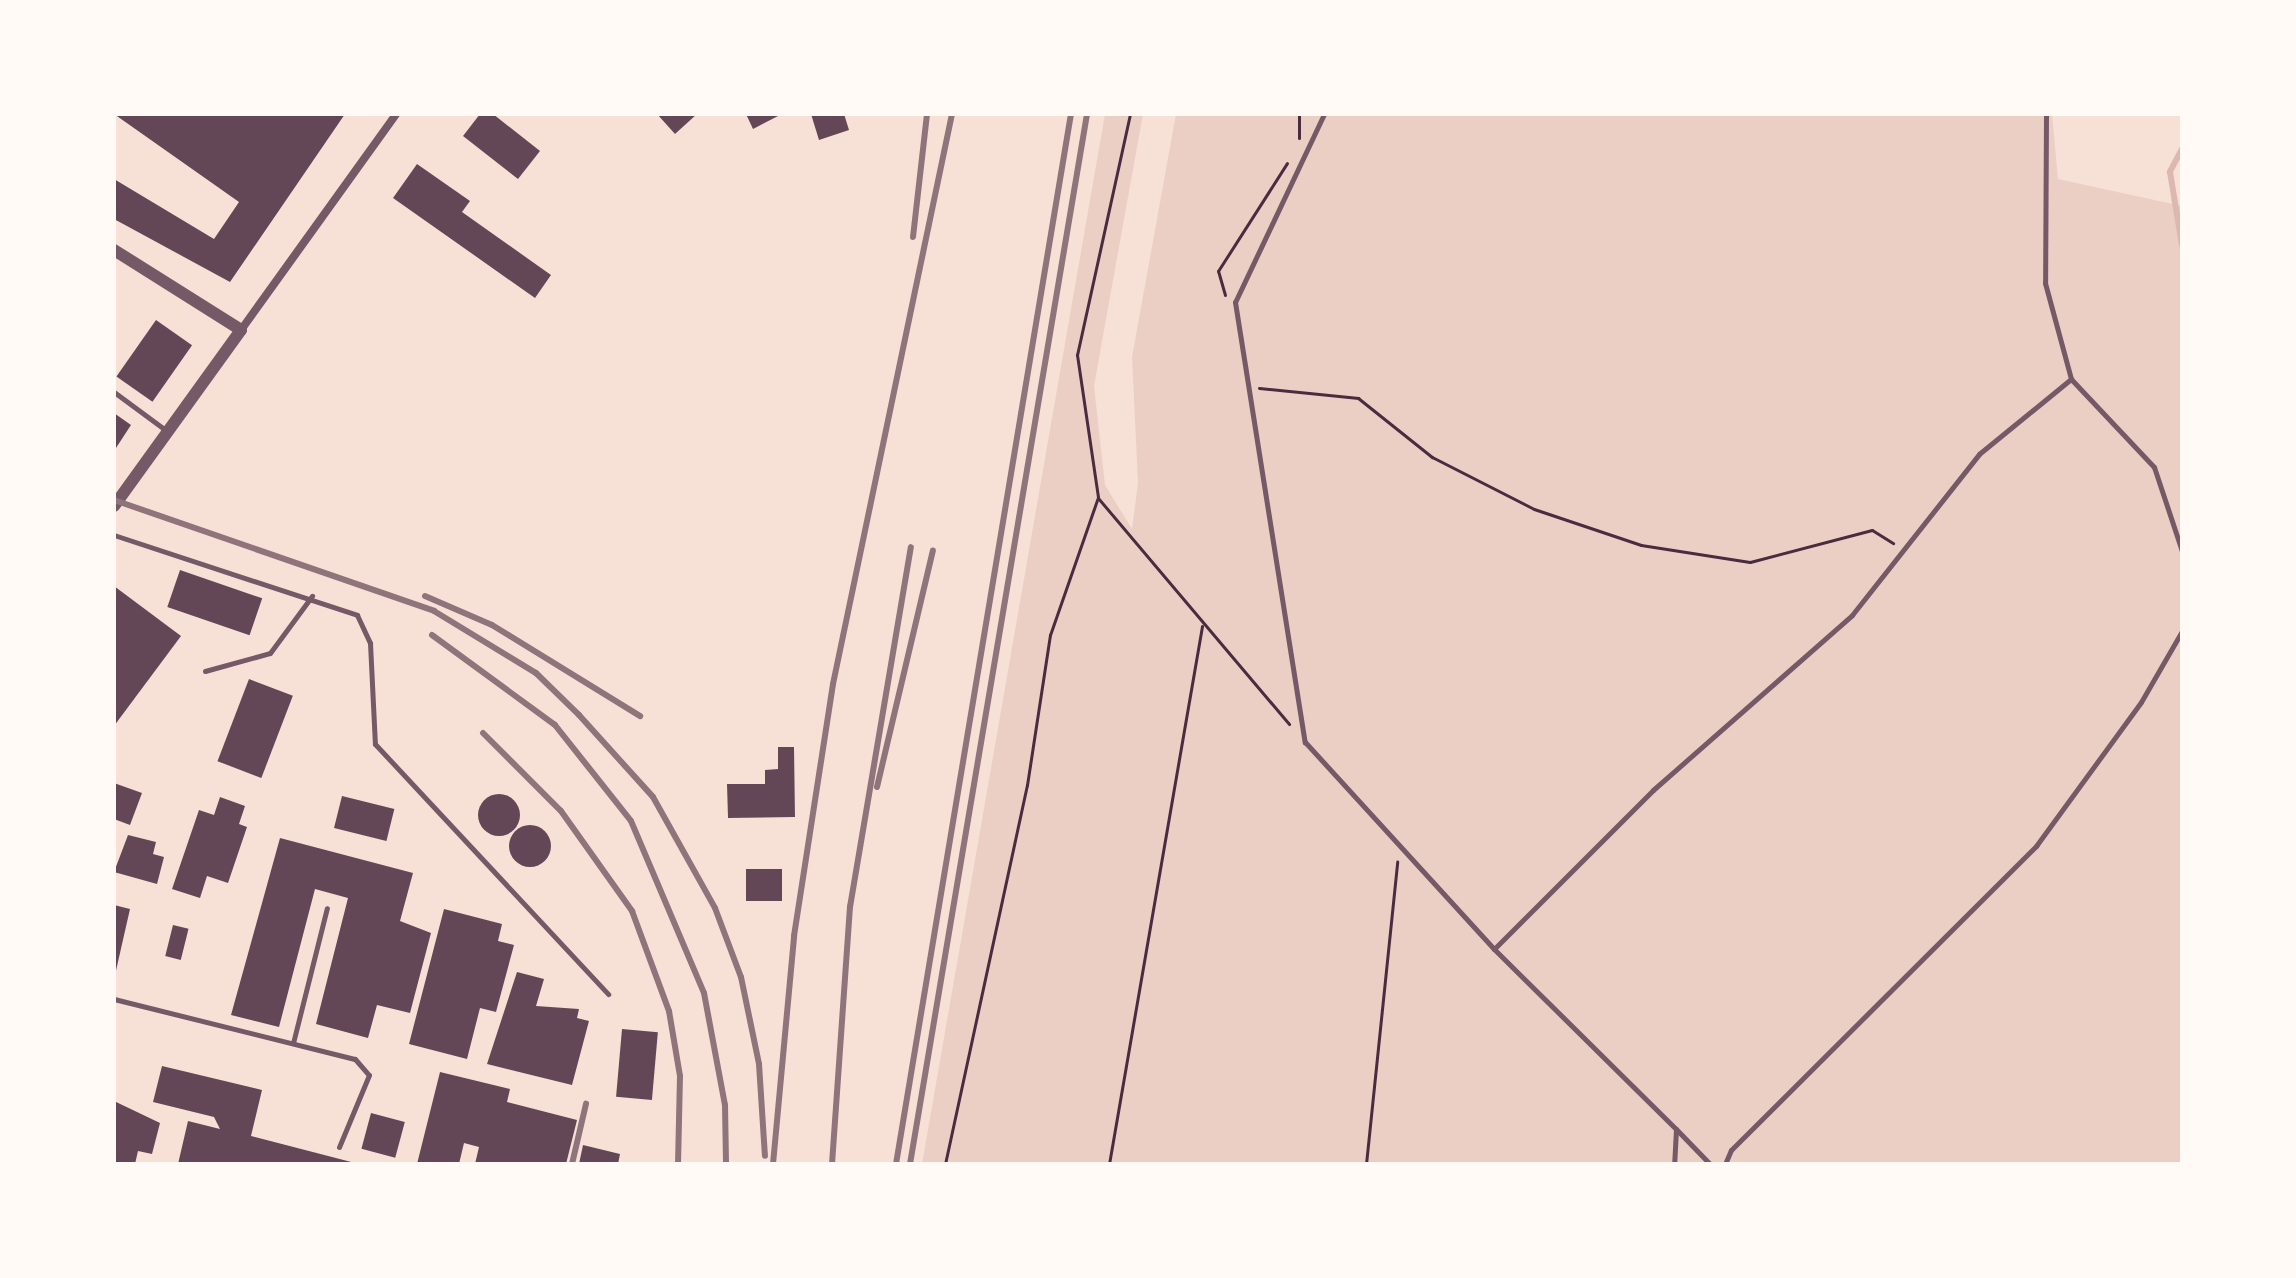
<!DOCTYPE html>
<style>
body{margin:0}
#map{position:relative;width:2296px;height:1278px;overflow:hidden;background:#f7e1d7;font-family:Inter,sans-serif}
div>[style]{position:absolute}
.green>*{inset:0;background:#ebcfc5}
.stream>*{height:6px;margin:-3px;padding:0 3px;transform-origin:3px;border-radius:3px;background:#dcb8b0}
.building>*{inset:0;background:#644757;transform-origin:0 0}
.round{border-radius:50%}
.path>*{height:3px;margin:-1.5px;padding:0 1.5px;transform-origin:1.5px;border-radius:1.5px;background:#4a2c40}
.service>*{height:5px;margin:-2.5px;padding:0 2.5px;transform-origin:2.5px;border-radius:2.5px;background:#755966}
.minor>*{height:8px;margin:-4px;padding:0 4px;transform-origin:4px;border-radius:4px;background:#755966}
.tertiary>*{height:12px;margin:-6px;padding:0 6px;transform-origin:6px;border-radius:6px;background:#755966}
.rail>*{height:6px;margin:-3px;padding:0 3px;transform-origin:3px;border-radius:3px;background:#8f747c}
span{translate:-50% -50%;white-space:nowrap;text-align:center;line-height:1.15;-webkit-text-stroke:6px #fffaf5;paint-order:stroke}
.frame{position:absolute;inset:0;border:116px solid #fffaf5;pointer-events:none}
</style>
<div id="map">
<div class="green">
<i style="clip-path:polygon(1105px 114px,1143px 114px,1094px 386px,1105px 485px,1132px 529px,1138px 483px,1132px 357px,1176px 114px,2052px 114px,2058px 179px,2182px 206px,2182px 1164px,922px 1164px)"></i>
</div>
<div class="stream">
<i style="left:2182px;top:149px;width:26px;rotate:118deg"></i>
<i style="left:2170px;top:172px;width:74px;rotate:80.7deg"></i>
</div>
<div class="building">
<i style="clip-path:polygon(114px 114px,345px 114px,230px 282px,114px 219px,114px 179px,214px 239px,239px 202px)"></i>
<i style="clip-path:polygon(480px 114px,493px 114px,540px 151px,518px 179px,463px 136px)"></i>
<i style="clip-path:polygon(657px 114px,697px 114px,675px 134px)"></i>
<i style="clip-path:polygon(746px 114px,782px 114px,753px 129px)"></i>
<i style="clip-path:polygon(811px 114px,844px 114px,849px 130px,819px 140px)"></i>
<i style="clip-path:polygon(417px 164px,470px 201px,462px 212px,551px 275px,535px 298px,393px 198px)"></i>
<i style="left:156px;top:320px;width:44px;height:69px;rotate:35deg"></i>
<i style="clip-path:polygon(114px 413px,131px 425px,114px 451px)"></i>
<i style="left:180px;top:570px;width:87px;height:39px;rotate:19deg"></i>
<i style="clip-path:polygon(114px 586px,181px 636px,114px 726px)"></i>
<i style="left:249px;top:679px;width:47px;height:88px;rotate:21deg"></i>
<i style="clip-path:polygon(778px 747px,794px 747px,795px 817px,728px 818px,727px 784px,765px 784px,765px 770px,778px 769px)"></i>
<i style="clip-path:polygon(114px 783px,142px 793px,130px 825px,114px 819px)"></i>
<i class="round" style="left:478px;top:794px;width:42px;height:42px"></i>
<i style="left:342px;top:796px;width:54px;height:33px;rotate:14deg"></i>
<i style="clip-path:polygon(220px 797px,245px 806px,239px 824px,247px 827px,228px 883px,207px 876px,200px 898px,172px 889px,199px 810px,214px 815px)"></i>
<i class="round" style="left:509px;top:825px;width:42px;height:42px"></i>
<i style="clip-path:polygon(128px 835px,156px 842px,153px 854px,164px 857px,157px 884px,114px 872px)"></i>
<i style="clip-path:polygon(280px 838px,413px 873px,400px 921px,431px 933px,410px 1013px,377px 1005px,368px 1038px,316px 1024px,348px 898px,315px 889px,279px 1027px,231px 1015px)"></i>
<i style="left:746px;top:869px;width:36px;height:32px"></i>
<i style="clip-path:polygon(114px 905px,130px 909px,115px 975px,114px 975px)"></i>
<i style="clip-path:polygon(444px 909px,502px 924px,498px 941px,514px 945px,496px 1012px,480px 1008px,467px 1059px,409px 1044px)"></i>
<i style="left:173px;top:925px;width:16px;height:32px;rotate:14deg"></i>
<i style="clip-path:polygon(517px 972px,544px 979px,536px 1006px,579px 1009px,577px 1018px,589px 1021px,572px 1085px,487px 1064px)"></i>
<i style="left:622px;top:1029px;width:36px;height:68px;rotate:5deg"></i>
<i style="clip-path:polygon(162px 1066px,262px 1090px,251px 1136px,359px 1164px,178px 1164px,188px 1121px,220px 1129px,214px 1117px,153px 1102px)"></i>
<i style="clip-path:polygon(440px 1072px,510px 1089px,507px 1102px,577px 1120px,566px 1164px,475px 1164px,479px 1147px,464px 1143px,459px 1164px,417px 1164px)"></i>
<i style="clip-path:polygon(114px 1101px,160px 1123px,152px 1154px,138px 1151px,135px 1164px,114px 1164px)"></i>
<i style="left:371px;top:1113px;width:35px;height:37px;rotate:15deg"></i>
<i style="clip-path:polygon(583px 1145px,620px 1154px,618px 1164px,579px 1164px)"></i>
</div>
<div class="path">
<i style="left:1299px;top:138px;width:24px;rotate:-90deg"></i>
<i style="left:1225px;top:295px;width:25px;rotate:-106deg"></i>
<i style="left:1218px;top:271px;width:128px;rotate:-57.4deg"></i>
<i style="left:1259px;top:388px;width:100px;rotate:5.8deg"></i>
<i style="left:1358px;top:398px;width:95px;rotate:38.6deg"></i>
<i style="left:1432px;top:457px;width:114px;rotate:27deg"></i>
<i style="left:1534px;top:509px;width:113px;rotate:18.6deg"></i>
<i style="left:1641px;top:545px;width:110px;rotate:8.9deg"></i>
<i style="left:1750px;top:562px;width:126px;rotate:-14.7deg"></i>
<i style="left:1872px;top:530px;width:25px;rotate:32deg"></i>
<i style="left:1098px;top:498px;width:296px;rotate:49.8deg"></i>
<i style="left:945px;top:1164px;width:388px;rotate:-77.8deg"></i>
<i style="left:1027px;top:785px;width:152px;rotate:-81.3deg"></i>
<i style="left:1050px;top:635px;width:146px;rotate:-70.8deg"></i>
<i style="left:1098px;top:497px;width:144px;rotate:-98.4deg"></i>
<i style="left:1077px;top:355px;width:247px;rotate:-77.6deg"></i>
<i style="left:1109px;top:1164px;width:546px;rotate:-80.19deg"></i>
<i style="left:1366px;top:1164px;width:304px;rotate:-84.1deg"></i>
</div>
<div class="service">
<i style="left:1324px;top:114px;width:208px;rotate:115.3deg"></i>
<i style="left:1235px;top:302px;width:446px;rotate:81deg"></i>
<i style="left:1305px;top:742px;width:280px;rotate:47.6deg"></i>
<i style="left:1494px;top:949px;width:256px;rotate:44.7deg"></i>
<i style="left:1676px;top:1129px;width:35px;rotate:93deg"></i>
<i style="left:2046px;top:114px;width:169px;rotate:90.3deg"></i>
<i style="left:2045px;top:283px;width:99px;rotate:74.8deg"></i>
<i style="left:2071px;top:379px;width:121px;rotate:46.7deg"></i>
<i style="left:2154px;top:467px;width:89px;rotate:71.6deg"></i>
<i style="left:114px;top:392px;width:67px;rotate:36.5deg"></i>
<i style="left:114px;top:535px;width:256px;rotate:18.2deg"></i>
<i style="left:357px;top:615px;width:31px;rotate:65deg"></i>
<i style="left:370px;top:643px;width:101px;rotate:87.2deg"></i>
<i style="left:375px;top:744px;width:342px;rotate:47deg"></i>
<i style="left:205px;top:671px;width:67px;rotate:-15.5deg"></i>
<i style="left:270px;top:653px;width:71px;rotate:-53.6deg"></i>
<i style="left:1494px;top:949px;width:225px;rotate:-45deg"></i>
<i style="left:1653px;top:790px;width:265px;rotate:-41.3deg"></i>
<i style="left:1852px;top:615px;width:205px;rotate:-51.7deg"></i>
<i style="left:1979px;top:454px;width:119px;rotate:-39.2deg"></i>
<i style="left:114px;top:999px;width:248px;rotate:14deg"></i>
<i style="left:355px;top:1059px;width:21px;rotate:49deg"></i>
<i style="left:369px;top:1075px;width:78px;rotate:112.6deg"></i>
<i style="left:293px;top:1043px;width:139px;rotate:-75.9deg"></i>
<i style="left:1677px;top:1130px;width:47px;rotate:45.9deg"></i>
<i style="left:1725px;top:1164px;width:15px;rotate:-67deg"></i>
<i style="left:1731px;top:1150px;width:431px;rotate:-44.9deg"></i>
<i style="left:2036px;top:846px;width:178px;rotate:-53.9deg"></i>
<i style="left:2141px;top:702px;width:82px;rotate:-60deg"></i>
</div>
<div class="minor">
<i style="left:241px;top:330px;width:266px;rotate:-54.3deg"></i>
</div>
<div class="tertiary">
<i style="left:114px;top:250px;width:150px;rotate:32.2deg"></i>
<i style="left:241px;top:330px;width:217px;rotate:125.8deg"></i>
</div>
<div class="rail">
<i style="left:913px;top:237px;width:124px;rotate:-83.5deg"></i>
<i style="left:114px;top:500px;width:339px;rotate:19.1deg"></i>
<i style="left:434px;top:611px;width:119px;rotate:31.3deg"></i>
<i style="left:536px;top:673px;width:60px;rotate:44.3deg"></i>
<i style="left:579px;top:715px;width:110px;rotate:47.9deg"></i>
<i style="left:653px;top:797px;width:127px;rotate:60.8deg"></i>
<i style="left:715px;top:908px;width:74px;rotate:69.4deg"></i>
<i style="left:741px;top:977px;width:89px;rotate:78.3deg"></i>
<i style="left:759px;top:1064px;width:92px;rotate:86.3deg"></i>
<i style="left:425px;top:596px;width:73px;rotate:23.4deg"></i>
<i style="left:492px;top:625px;width:174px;rotate:31.6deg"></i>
<i style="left:432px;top:635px;width:152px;rotate:36.2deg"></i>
<i style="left:555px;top:725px;width:122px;rotate:51.6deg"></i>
<i style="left:631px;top:821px;width:187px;rotate:67deg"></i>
<i style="left:704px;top:993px;width:114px;rotate:79.4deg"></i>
<i style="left:725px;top:1105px;width:59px;rotate:89deg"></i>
<i style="left:483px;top:733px;width:110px;rotate:45deg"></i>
<i style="left:561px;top:811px;width:123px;rotate:54.6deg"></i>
<i style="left:632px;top:911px;width:107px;rotate:69.7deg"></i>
<i style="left:669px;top:1011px;width:66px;rotate:80.4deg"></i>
<i style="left:680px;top:1076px;width:88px;rotate:91.3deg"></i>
<i style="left:877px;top:787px;width:243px;rotate:-76.7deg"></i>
<i style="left:572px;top:1164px;width:62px;rotate:-76.9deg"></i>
<i style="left:773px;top:1164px;width:229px;rotate:-84.7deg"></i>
<i style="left:794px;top:936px;width:255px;rotate:-81.2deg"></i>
<i style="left:833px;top:684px;width:582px;rotate:-78.21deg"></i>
<i style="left:832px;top:1164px;width:258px;rotate:-86deg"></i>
<i style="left:850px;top:907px;width:365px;rotate:-80.4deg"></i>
<i style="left:896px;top:1164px;width:1064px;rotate:-80.54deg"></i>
<i style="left:910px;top:1164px;width:1065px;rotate:-80.43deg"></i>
</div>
<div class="frame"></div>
</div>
